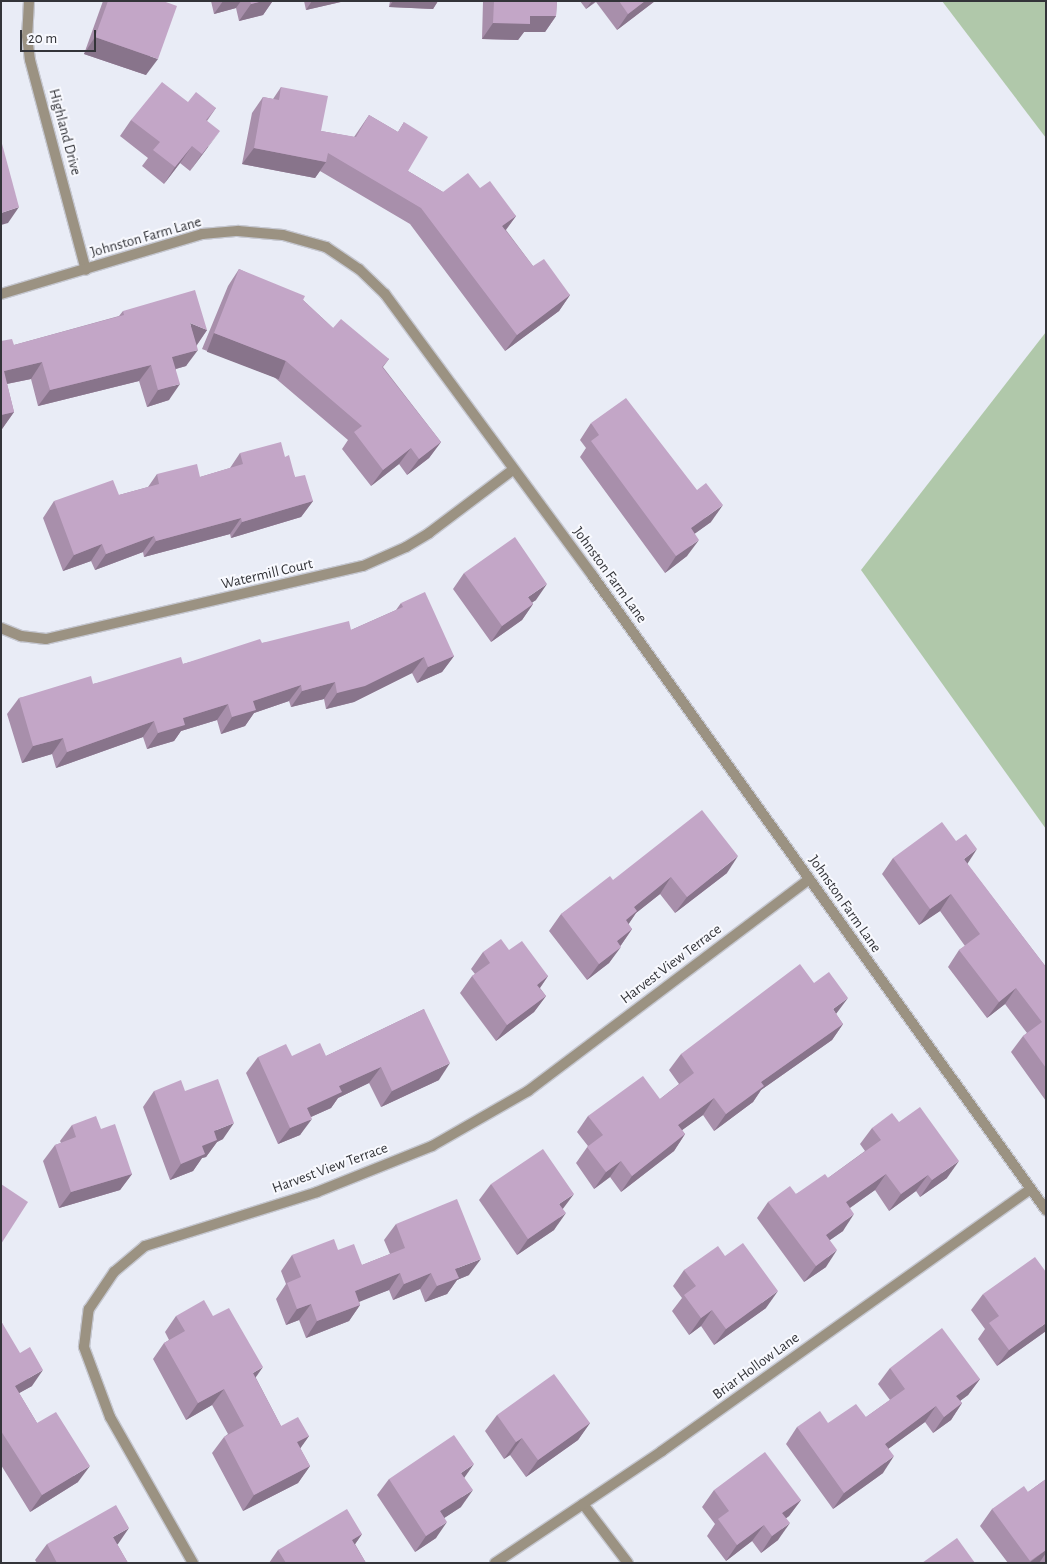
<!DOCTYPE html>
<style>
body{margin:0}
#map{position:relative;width:1047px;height:1564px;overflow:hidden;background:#e9ecf6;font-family:"Alegreya Sans",sans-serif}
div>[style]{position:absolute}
.green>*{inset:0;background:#b0c8aa}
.roads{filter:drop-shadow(1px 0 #c5c7d0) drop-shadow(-1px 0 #c5c7d0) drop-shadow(0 1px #c5c7d0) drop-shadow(0 -1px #c5c7d0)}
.street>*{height:10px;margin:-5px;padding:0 5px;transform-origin:5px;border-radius:5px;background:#9b9282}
.wall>*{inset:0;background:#a88fab}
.shaded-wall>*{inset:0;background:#88748b;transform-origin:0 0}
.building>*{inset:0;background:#c3a6c7}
span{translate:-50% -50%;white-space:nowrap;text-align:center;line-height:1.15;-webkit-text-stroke:4px #f8f9fe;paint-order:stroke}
.street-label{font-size:15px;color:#333439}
.frame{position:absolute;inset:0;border:2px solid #333439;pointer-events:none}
.scale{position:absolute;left:20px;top:30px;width:76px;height:22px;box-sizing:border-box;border:2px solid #333439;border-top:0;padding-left:6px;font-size:15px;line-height:18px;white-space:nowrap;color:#333439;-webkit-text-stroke:4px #f8f9fe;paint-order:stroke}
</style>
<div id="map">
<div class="green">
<i style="clip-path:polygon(942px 1px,1046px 1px,1046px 138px)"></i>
<i style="clip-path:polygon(1046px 332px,1046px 829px,861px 570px)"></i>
</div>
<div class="roads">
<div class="street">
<i style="left:29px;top:1px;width:35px;rotate:93deg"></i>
<i style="left:27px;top:36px;width:24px;rotate:83deg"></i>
<i style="left:30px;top:60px;width:217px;rotate:75.1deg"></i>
<i style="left:1px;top:294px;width:210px;rotate:-16.6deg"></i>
<i style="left:202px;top:234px;width:36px;rotate:-5deg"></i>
<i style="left:238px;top:231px;width:45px;rotate:5.1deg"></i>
<i style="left:283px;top:235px;width:45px;rotate:15.6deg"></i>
<i style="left:326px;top:247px;width:40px;rotate:34deg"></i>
<i style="left:359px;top:269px;width:36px;rotate:44deg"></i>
<i style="left:385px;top:294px;width:349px;rotate:53.6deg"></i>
<i style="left:592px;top:575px;width:781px;rotate:54.44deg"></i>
<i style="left:1px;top:628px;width:22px;rotate:22deg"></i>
<i style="left:21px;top:636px;width:25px;rotate:7deg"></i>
<i style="left:46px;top:639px;width:325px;rotate:-13deg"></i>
<i style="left:363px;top:566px;width:47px;rotate:-23.8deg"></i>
<i style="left:406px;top:547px;width:27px;rotate:-31deg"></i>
<i style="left:429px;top:533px;width:106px;rotate:-37deg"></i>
<i style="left:583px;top:1504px;width:74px;rotate:52.7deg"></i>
<i style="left:193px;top:1563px;width:168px;rotate:-119.6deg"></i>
<i style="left:110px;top:1417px;width:75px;rotate:-110.4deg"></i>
<i style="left:84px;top:1347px;width:38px;rotate:-83deg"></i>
<i style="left:89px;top:1309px;width:45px;rotate:-56deg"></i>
<i style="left:114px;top:1272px;width:40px;rotate:-40deg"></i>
<i style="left:145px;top:1246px;width:180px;rotate:-17.4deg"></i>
<i style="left:317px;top:1192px;width:124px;rotate:-21.8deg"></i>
<i style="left:432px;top:1146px;width:111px;rotate:-29.8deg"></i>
<i style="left:528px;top:1091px;width:352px;rotate:-37deg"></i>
<i style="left:495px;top:1563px;width:201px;rotate:-33.8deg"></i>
<i style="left:662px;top:1451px;width:452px;rotate:-35.4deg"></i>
</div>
</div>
<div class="wall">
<i style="clip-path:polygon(103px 1px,163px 1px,146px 75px,84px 54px)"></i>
<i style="clip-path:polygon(211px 1px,276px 1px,272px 2px,263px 15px,239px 21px,236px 8px,214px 14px)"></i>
<i style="clip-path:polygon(304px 1px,345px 1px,306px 10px)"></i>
<i style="clip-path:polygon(390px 1px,438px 1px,433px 9px,389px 7px)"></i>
<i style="clip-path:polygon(483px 1px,557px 1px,556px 16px,545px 32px,524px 32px,518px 40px,482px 39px)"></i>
<i style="clip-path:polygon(580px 1px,655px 1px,617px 30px,596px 2px,586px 9px)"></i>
<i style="clip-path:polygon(281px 87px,321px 131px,354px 137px,369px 115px,398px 132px,404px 122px,408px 171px,443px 192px,480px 188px,516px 216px,506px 230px,533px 266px,570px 295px,559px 311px,505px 351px,410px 224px,320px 171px,315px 178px,242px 164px,252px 113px,263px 97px,273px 99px)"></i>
<i style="clip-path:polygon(188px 102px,216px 108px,207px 121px,208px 147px,190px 171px,180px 163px,164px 184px,142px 166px,148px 158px,120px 136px,131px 120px)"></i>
<i style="clip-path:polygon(239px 269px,303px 300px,333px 328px,389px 359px,383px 367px,441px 442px,429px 458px,407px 475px,399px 464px,371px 486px,342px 449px,348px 440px,274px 377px,202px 349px,228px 286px)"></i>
<i style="clip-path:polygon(123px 311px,207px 330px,197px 345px,186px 366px,176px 369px,169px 400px,147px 407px,139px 381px,38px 406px,31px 379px,7px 384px,14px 412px,2px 429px,1px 341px,14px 345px,119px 316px)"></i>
<i style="clip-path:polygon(591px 423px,711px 522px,694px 534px,687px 556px,665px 573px,580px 457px,586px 448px,580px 440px)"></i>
<i style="clip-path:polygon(240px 453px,285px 457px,295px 477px,313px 501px,301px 517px,231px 538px,230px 534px,144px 557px,143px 552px,95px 570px,91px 561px,63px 571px,43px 518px,54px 501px,119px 495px,148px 487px,157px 474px,200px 477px,230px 468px)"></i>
<i style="clip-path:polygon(464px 573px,536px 600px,532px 602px,533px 604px,522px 620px,491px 642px,453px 589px)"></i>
<i style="clip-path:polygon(401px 603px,454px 656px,442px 672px,417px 683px,412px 673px,354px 702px,326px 709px,324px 699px,291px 707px,289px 701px,254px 713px,245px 726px,221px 734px,217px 720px,181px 731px,174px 741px,147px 749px,143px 737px,56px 768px,52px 754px,22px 763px,7px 714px,19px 698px,93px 684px,183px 664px,262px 643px,351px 630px,396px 610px)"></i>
<i style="clip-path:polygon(893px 858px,967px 864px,1046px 967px,1046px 1101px,1011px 1052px,1023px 1036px,1027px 1033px,1005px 1004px,987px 1018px,948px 967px,959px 950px,965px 946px,940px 911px,919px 925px,882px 874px)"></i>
<i style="clip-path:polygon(727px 873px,675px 913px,660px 894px,636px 913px,628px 924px,632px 929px,609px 963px,587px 980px,549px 931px,561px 914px,613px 880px)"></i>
<i style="clip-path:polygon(509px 950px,548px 976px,540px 988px,546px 996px,534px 1012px,496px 1041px,460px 993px,472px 976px,475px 974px,471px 969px,483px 952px)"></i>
<i style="clip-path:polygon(424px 1009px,439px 1080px,381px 1107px,369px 1083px,338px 1098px,331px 1108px,311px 1117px,300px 1135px,278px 1144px,246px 1073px,258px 1057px,326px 1056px)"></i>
<i style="clip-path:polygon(836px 1014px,843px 1024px,832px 1040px,761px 1090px,753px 1102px,714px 1131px,703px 1115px,682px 1130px,685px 1134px,674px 1151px,621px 1192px,610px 1177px,594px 1189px,576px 1163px,588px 1146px,577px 1132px,588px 1116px,660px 1099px,679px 1084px,669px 1070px,681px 1054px)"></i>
<i style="clip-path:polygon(154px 1091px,185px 1091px,223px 1139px,217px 1142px,206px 1157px,202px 1158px,193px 1171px,170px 1180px,143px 1107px)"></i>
<i style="clip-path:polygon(899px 1122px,947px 1178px,920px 1197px,916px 1191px,889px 1211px,875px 1190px,850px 1208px,843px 1231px,830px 1240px,826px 1267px,804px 1282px,757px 1218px,768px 1202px,796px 1194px,828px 1178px,865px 1151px,860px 1144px,872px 1128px)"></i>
<i style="clip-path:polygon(72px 1125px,101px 1129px,132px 1174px,120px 1190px,59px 1208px,43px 1161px,55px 1145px,61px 1143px,60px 1141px)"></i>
<i style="clip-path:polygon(491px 1184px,563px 1209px,554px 1230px,517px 1255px,479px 1200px)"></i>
<i style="clip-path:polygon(396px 1224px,469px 1275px,457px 1280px,447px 1294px,425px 1302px,420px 1289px,393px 1300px,389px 1290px,359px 1301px,360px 1305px,349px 1321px,306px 1338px,299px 1320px,286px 1325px,276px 1299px,286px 1284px,281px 1271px,292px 1255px,338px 1250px,362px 1265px,390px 1254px,384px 1240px)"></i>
<i style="clip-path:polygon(725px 1256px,766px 1308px,714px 1345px,701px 1326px,689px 1335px,672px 1311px,682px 1298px,673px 1286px,684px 1270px)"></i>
<i style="clip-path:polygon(983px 1294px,1046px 1331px,997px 1366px,978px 1339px,985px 1329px,971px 1310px)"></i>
<i style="clip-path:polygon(176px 1316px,213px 1316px,256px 1378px,281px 1426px,309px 1436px,300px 1448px,310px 1466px,298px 1483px,243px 1511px,212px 1453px,224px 1437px,228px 1434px,212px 1405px,186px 1420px,153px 1359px,164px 1343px,169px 1340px,165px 1332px)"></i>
<i style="clip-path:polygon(1px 1321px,32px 1386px,19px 1393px,37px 1423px,78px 1482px,30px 1512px,1px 1465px)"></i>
<i style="clip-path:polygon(890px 1368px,980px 1379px,968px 1395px,960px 1401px,962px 1403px,951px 1420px,933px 1433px,925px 1422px,888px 1449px,883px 1473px,833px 1509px,786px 1444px,797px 1427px,828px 1423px,866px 1417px,890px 1400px,878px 1384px)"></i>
<i style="clip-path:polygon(497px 1415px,590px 1423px,578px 1440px,526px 1477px,510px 1455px,504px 1459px,485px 1431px)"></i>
<i style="clip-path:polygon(464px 1478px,461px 1507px,444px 1518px,436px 1538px,415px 1552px,377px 1495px,389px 1479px)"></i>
<i style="clip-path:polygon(1046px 1479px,1046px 1563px,1008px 1563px,980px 1526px,992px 1509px,1028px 1492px)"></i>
<i style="clip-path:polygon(714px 1490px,801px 1500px,789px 1516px,786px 1518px,778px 1540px,761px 1553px,752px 1541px,726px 1561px,707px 1536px,715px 1524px,702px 1507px)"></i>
<i style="clip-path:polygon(362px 1534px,355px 1544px,366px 1563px,269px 1563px,278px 1550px)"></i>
<i style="clip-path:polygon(47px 1544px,117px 1544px,128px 1563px,37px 1563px,35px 1560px)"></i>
</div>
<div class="shaded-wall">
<i style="clip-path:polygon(223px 1px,241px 1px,236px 8px,214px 14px)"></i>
<i style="clip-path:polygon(263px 1px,276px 1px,272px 2px,263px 15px,239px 21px,251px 4px)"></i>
<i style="clip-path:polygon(312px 1px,345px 1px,306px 10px)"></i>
<i style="clip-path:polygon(393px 1px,438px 1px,433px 9px,389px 7px)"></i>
<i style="clip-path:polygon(592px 1px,596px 1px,586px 9px)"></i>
<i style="clip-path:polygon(645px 1px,655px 1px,617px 30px,628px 14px)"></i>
<i style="clip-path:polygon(530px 16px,556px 16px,545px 32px,524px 32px,518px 40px,482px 39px,493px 23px)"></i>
<i style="clip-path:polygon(95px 37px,158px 59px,146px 75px,84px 54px)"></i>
<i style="clip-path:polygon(220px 131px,190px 171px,202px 154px)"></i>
<i style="clip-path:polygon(192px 146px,180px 163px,164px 184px,175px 167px)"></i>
<i style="clip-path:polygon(254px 148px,326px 162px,315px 178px,242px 164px)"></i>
<i style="clip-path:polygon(19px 207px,8px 223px,1px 225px,1px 213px)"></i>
<i style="clip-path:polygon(516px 216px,504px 232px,502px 226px)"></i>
<i style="clip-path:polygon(570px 295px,559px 311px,505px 351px,517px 335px)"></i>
<i style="clip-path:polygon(190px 323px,207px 330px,196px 346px)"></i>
<i style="left:214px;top:333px;width:77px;height:20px;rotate:21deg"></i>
<i style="clip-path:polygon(198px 350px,186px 366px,161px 373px,172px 357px)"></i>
<i style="clip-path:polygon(42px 362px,31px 379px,1px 385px,4px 371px)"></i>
<i style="clip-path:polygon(151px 365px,139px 381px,38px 406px,50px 390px)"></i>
<i style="clip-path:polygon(180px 384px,169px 400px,147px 407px,158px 390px)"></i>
<i style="clip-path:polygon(14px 412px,2px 429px,1px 429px,1px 415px)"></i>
<i style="clip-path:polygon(441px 442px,429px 458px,407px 475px,419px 459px)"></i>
<i style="clip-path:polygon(411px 448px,399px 464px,371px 486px,383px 470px)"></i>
<i style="clip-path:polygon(313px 501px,301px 517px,231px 538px,242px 522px)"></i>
<i style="clip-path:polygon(723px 505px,711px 522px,679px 545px,691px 528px)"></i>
<i style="clip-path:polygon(241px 518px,230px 534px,144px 557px,156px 541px)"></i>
<i style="clip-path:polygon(154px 536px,143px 552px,95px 570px,106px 554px)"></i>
<i style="clip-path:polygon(699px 540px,687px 556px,665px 573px,676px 556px)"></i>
<i style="clip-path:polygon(102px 544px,91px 561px,63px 571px,74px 555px)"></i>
<i style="clip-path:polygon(547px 584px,536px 600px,517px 613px,528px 597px)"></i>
<i style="clip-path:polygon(533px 604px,522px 620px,491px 642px,502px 626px)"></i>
<i style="clip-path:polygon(454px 656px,442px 672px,417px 683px,428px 667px)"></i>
<i style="clip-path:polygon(424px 657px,412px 673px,354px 702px,326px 709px,337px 693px)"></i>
<i style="clip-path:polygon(335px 682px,324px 699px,291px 707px,302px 691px)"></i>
<i style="clip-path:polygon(301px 685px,289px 701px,254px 713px,245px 726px,221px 734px,232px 717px,253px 701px)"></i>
<i style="clip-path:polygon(228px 704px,217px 720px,181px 731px,174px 741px,147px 749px,158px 733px,183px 718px)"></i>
<i style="clip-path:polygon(154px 721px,143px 737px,56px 768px,67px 752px)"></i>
<i style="clip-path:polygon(63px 738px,52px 754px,22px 763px,33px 746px)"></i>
<i style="clip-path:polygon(977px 849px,966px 866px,964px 859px)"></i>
<i style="clip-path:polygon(738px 856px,727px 873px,675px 913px,687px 897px)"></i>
<i style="clip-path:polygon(671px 877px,660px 894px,636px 913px,626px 928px,614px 937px,634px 907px)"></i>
<i style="clip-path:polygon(951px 894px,940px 911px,919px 925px,930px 909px)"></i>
<i style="clip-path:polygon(632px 929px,621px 945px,605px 957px,617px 941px)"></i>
<i style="clip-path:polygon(621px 947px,609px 963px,587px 980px,599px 964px)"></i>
<i style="clip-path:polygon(548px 976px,537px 992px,537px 985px)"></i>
<i style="clip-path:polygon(1016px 988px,1005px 1004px,987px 1018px,999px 1002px)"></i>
<i style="clip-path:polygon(546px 996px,534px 1012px,496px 1041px,507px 1025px)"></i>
<i style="clip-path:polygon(848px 998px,836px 1014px,833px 1009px)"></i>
<i style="clip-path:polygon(843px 1024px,832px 1040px,761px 1090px,753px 1102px,714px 1131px,726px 1114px,761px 1082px)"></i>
<i style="clip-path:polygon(450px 1063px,439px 1080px,381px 1107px,392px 1091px)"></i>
<i style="clip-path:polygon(381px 1067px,369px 1083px,338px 1098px,331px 1108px,295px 1124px,307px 1108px,339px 1086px)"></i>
<i style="clip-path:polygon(714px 1098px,703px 1115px,667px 1141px,678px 1125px)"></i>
<i style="clip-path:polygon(312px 1119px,300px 1135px,278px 1144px,290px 1128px)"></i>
<i style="clip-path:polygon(234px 1123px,223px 1139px,217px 1142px,206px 1157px,202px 1158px,193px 1171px,170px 1180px,181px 1164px,214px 1131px)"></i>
<i style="clip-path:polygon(685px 1134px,674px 1151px,621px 1192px,632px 1176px)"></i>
<i style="clip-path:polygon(621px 1161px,610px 1177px,594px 1189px,606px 1172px)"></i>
<i style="clip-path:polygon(959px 1161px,947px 1178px,920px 1197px,932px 1180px)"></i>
<i style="clip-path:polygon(132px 1174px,120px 1190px,59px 1208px,71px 1192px)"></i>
<i style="clip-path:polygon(886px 1174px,875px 1190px,834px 1219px,846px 1202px)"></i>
<i style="clip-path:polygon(928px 1175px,916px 1191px,889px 1211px,901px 1194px)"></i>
<i style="clip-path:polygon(574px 1194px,562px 1210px,559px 1204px)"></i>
<i style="clip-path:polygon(566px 1213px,554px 1230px,517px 1255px,528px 1239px)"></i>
<i style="clip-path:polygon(854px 1214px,843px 1231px,814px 1251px,826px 1235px)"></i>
<i style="clip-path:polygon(837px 1250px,826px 1267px,804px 1282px,816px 1266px)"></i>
<i style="clip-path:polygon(481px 1259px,469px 1275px,457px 1280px,447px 1294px,425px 1302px,437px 1286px,455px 1269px)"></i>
<i style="clip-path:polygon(400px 1273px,389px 1290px,344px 1308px,355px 1291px)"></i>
<i style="clip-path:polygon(431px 1273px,420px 1289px,393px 1300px,404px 1284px)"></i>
<i style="clip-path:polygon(778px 1291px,766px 1308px,714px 1345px,726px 1329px)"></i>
<i style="clip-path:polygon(311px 1304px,299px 1320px,286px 1325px,297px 1309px)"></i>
<i style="clip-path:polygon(360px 1305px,349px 1321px,306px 1338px,317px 1321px)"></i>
<i style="clip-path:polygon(712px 1310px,701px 1326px,689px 1335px,701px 1318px)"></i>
<i style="clip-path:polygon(1046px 1323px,1046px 1331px,997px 1366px,1009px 1350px)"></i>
<i style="clip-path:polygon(263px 1367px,251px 1384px,253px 1373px)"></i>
<i style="clip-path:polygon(43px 1370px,32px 1386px,3px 1402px,15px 1386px)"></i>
<i style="clip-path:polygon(980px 1379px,968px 1395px,945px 1412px,956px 1396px)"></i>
<i style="clip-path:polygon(224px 1389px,212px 1405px,186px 1420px,198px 1403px)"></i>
<i style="clip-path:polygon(962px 1403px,951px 1420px,933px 1433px,944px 1417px)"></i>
<i style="clip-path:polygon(936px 1406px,925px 1422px,873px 1460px,885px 1444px)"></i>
<i style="clip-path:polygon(590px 1423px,578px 1440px,526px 1477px,538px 1460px)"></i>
<i style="clip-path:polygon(309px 1436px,297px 1453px,297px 1442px)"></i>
<i style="clip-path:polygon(522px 1438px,510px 1455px,504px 1459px,516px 1442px)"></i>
<i style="clip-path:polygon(894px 1456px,883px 1473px,833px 1509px,844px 1493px)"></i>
<i style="clip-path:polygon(474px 1464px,462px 1481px,461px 1473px)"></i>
<i style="clip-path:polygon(90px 1466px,78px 1482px,30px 1512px,42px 1495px)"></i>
<i style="clip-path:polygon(310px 1466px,298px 1483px,243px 1511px,254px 1495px)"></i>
<i style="clip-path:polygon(473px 1490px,461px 1507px,429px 1528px,440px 1511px)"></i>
<i style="clip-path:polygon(801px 1500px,789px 1516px,771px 1530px,782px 1513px)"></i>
<i style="clip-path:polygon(447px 1522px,436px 1538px,415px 1552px,426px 1536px)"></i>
<i style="clip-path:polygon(790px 1523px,778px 1540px,761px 1553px,772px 1536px)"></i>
<i style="clip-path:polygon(764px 1525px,752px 1541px,726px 1561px,737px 1545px)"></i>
<i style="clip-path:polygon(129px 1528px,118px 1544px,102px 1553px,113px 1537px)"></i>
<i style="clip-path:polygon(362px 1534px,351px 1550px,352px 1540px)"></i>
<i style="clip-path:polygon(1046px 1550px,1046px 1553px,1039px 1563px,1029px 1563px)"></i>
</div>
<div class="building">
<i style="clip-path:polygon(108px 1px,163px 1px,177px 6px,158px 59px,95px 37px)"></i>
<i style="clip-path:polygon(250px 1px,263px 1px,251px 4px)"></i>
<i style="clip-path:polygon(494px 1px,557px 1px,556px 16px,530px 16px,530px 24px,493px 23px)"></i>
<i style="clip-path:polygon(619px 1px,645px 1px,628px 14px)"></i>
<i style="clip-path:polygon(162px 82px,188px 102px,196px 92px,216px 108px,206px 120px,220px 131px,202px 154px,192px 146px,175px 167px,153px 150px,160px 142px,131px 120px)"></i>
<i style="clip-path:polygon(281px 87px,328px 96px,321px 131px,356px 137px,369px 115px,398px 132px,404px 122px,428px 137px,408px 171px,443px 192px,468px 173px,480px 188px,490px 181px,516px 216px,502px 226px,533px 266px,544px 259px,570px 295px,517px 335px,421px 208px,328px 153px,326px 162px,254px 148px,263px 97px,279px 100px)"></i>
<i style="clip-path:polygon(1px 140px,19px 207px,1px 213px)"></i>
<i style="clip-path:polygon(239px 269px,305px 296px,303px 300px,333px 328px,341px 319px,389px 359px,382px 367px,441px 442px,419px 459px,411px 448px,383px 470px,354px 432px,362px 426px,286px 361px,214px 333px)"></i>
<i style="clip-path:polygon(195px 290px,207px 330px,190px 323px,198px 350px,172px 357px,180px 384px,158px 390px,151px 365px,50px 390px,42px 362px,4px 371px,14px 412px,1px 415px,1px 341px,12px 339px,14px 345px,124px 315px,123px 311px)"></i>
<i style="clip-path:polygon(626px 398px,697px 490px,706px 483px,723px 505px,691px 528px,699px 540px,676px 556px,591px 441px,599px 435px,591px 423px)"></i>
<i style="clip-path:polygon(281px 442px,285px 457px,289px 455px,295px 477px,305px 475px,313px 501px,242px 522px,241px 518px,156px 541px,154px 536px,106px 554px,102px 544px,74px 555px,54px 501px,113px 480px,119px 495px,159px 484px,157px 474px,197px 464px,200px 477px,243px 464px,240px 453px)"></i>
<i style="clip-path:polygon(515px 537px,547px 584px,528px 597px,533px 604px,502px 626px,464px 573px)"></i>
<i style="clip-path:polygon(425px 592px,454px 656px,428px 667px,424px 657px,365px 686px,337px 693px,335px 682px,302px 691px,301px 685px,253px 701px,256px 710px,232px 717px,228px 704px,183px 718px,185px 725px,158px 733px,154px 721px,67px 752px,63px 738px,33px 746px,19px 698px,91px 676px,93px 684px,181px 657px,183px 664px,260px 639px,262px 643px,349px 621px,351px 630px,403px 607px,401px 603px)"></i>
<i style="clip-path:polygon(702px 810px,738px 856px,687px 897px,671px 877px,634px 907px,637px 911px,626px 920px,632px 929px,617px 941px,621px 947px,599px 964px,561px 914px,610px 876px,613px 880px)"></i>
<i style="clip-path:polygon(942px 822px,956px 841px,966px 834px,977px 849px,964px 859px,1046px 967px,1046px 1068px,1023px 1036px,1042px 1022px,1016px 988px,999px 1002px,959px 950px,980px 934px,951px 894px,930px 909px,893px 858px)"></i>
<i style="clip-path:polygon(501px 939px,509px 950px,522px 941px,548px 976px,537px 985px,546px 996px,507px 1025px,472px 976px,490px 963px,483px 952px)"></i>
<i style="clip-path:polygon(800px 964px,814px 983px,829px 972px,848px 998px,833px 1009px,843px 1024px,761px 1082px,764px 1086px,726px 1114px,714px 1098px,678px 1125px,685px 1134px,632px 1176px,621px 1161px,606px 1172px,587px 1147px,603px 1135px,588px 1116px,643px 1076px,660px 1099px,694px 1073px,681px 1054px)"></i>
<i style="clip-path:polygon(424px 1009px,450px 1063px,392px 1091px,381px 1067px,339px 1086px,342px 1092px,307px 1108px,312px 1119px,290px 1128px,258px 1057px,286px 1044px,292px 1056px,320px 1043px,326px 1056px)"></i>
<i style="clip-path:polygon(218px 1079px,234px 1123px,214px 1131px,217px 1140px,202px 1146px,205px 1154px,181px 1164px,154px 1091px,181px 1080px,185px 1091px)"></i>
<i style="clip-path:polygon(920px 1107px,959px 1161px,932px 1180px,928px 1175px,901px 1194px,886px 1174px,846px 1202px,854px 1214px,826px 1235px,837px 1250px,816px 1266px,768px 1202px,790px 1186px,796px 1194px,825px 1174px,828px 1178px,881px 1140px,872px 1128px,892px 1113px,899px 1122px)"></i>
<i style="clip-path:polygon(96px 1116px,101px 1129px,115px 1124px,132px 1174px,71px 1192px,55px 1145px,76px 1137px,72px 1125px)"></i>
<i style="clip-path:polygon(543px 1149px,574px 1194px,559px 1204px,566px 1213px,528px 1239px,491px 1184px)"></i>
<i style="clip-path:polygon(1px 1184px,28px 1202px,1px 1244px)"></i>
<i style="clip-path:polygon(457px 1199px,481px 1259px,455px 1269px,459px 1278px,437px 1286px,431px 1273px,404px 1284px,400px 1273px,355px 1291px,360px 1305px,317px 1321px,311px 1304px,297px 1309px,287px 1283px,301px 1277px,292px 1255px,334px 1239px,338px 1250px,354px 1244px,362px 1265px,405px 1248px,396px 1224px)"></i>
<i style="clip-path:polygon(743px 1243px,778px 1291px,726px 1329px,712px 1310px,701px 1318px,684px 1295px,696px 1286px,684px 1270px,718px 1246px,725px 1256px)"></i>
<i style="clip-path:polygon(1035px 1257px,1046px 1272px,1046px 1323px,1009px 1350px,989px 1323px,999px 1316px,983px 1294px)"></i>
<i style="clip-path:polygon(204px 1300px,213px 1316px,229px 1308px,263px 1367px,253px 1373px,281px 1426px,298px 1417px,309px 1436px,297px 1442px,310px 1466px,254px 1495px,224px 1437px,244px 1426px,224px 1389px,198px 1403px,164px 1343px,185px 1331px,176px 1316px)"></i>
<i style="clip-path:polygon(1px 1321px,20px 1353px,30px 1347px,43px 1370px,15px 1386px,37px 1423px,56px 1412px,90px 1466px,42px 1495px,1px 1431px)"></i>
<i style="clip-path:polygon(942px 1328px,980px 1379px,956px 1396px,962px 1403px,944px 1417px,936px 1406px,885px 1444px,894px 1456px,844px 1493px,797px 1427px,820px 1411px,828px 1423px,856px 1404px,866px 1417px,905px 1389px,890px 1368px)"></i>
<i style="clip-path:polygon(554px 1374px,590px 1423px,538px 1460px,522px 1438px,516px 1442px,497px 1415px)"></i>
<i style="clip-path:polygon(454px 1435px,474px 1464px,461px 1473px,473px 1490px,440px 1511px,447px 1522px,426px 1536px,389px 1479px)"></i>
<i style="clip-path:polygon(765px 1452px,801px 1500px,782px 1513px,790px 1523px,772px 1536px,764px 1525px,737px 1545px,718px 1519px,729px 1511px,714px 1490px)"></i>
<i style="clip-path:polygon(1046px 1479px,1046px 1550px,1030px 1561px,992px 1509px,1024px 1486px,1028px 1492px)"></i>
<i style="clip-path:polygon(116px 1505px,129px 1528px,113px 1537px,128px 1563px,69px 1563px,68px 1562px,66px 1563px,57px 1563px,47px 1544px)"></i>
<i style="clip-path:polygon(347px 1509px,362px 1534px,352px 1540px,366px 1563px,286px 1563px,278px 1550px)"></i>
<i style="clip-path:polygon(957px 1538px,975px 1563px,922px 1563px)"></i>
</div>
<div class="street-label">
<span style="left:65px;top:132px;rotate:75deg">Highland Drive</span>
<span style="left:146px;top:237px;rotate:-16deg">Johnston Farm Lane</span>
<span style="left:267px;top:574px;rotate:-13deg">Watermill Court</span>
<span style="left:610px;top:575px;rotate:54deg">Johnston Farm Lane</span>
<span style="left:845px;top:904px;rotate:55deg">Johnston Farm Lane</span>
<span style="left:671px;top:964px;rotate:-37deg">Harvest View Terrace</span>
<span style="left:330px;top:1168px;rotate:-20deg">Harvest View Terrace</span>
<span style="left:756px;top:1366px;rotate:-36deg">Briar Hollow Lane</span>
</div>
<div class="frame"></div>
<div class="scale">20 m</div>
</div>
